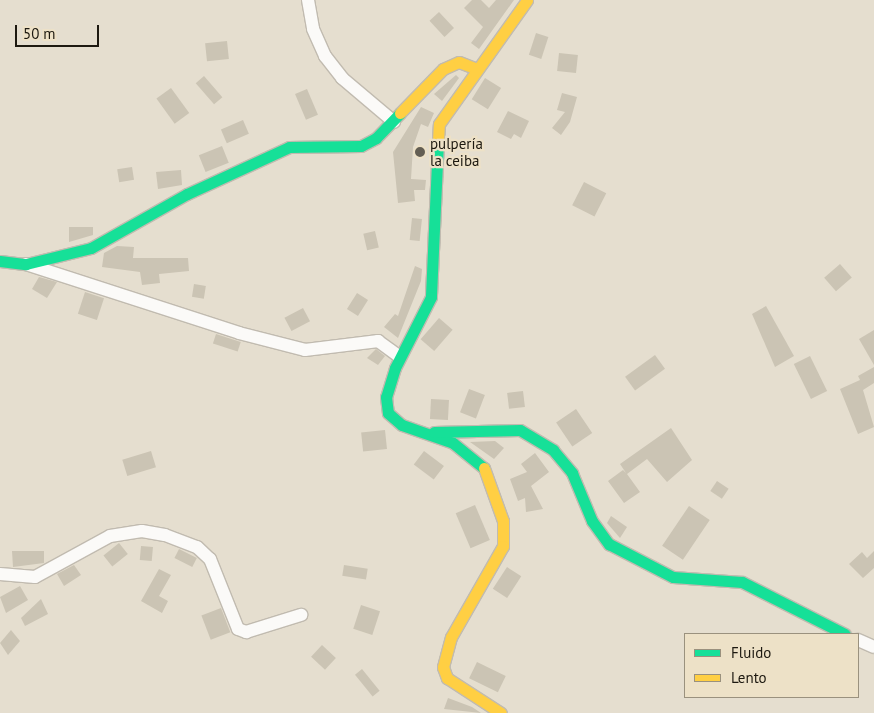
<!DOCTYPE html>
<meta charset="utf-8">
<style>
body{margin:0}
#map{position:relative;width:874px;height:713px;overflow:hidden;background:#e5decf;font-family:"PT Sans",sans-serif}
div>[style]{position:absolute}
.building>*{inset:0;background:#cbc4b4;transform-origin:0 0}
.roads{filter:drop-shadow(1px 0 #c1bbb0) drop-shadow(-1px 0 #c1bbb0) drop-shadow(0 1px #c1bbb0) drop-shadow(0 -1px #c1bbb0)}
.street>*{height:12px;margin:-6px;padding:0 6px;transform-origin:6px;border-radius:6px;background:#fbfaf8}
.fast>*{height:11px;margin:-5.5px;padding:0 5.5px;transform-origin:5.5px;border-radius:5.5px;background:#16e098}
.slow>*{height:11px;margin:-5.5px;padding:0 5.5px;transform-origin:5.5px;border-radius:5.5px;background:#ffcf43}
.dots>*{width:14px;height:14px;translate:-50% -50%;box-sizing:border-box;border:2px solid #ede1c7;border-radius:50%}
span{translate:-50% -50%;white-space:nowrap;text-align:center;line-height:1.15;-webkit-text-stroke:4.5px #ede1c7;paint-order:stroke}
.poi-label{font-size:15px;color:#1d1910}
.left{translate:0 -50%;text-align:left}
.legend{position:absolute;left:684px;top:633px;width:175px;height:65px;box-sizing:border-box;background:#ede1c7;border:1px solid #9a917e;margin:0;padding:6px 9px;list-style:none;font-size:15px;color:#1d1910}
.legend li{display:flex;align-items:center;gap:10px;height:25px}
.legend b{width:25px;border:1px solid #9a917e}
.scale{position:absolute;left:15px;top:25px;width:84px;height:22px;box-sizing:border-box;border:2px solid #1d1910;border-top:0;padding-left:6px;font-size:15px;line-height:18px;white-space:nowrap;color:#1d1910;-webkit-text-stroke:4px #ede1c7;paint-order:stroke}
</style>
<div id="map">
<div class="building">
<i style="clip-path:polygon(472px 0,481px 0,489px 8px,496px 0,514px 0,479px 49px,471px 43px,483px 27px,464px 8px)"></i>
<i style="left:439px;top:12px;width:22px;height:13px;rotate:47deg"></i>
<i style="left:536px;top:33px;width:13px;height:23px;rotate:18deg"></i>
<i style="left:227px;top:41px;width:18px;height:22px;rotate:84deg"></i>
<i style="left:559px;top:53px;width:19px;height:18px;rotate:6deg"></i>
<i style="clip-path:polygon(456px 75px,459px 78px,442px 101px,434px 94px)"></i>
<i style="left:204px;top:76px;width:28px;height:11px;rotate:49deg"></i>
<i style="left:485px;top:78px;width:19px;height:25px;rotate:32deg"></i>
<i style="left:171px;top:88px;width:31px;height:18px;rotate:54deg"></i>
<i style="left:307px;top:89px;width:28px;height:13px;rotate:67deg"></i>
<i style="clip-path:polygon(562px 93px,577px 97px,570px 122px,561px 135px,552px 128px,565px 112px,557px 110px)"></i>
<i style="clip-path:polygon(421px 107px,434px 113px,428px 127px,421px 124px,413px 147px,411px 179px,426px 180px,425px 190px,414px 190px,415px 201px,398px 203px,393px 152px)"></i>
<i style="clip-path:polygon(508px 111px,529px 121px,521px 138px,514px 134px,511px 139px,497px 132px)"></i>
<i style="left:243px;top:120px;width:15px;height:24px;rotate:67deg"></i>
<i style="left:222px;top:146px;width:18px;height:25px;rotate:68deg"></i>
<i style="left:132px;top:167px;width:13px;height:15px;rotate:81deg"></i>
<i style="clip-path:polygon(181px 170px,182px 185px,158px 189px,156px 172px)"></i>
<i style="left:584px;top:182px;width:25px;height:26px;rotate:27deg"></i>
<i style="left:412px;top:218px;width:10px;height:22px;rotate:6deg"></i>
<i style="clip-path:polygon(69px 227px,93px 227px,93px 235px,69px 242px)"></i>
<i style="left:375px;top:231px;width:17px;height:12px;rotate:77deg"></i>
<i style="clip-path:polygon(117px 246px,134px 247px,133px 258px,188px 258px,189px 271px,159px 274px,160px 283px,142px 285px,140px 272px,102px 267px,104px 253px)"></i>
<i style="left:840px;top:264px;width:18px;height:21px;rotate:49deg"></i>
<i style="clip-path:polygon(415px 266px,422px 269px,421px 281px,398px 338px,384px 327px,395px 314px,398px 316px)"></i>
<i style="clip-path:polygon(39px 277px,57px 282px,47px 298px,32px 289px)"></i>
<i style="left:194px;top:284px;width:12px;height:13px;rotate:9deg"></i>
<i style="left:85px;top:292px;width:20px;height:23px;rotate:18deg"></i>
<i style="left:357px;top:293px;width:13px;height:19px;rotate:32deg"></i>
<i style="clip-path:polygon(766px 306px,794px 356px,775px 367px,752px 314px)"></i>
<i style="left:303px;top:308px;width:15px;height:21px;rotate:62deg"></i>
<i style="left:439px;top:318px;width:18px;height:28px;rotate:41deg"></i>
<i style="clip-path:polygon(874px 330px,874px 365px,859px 339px)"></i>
<i style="left:216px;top:334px;width:26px;height:10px;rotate:18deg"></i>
<i style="clip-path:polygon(376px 349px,385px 356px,378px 365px,367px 358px)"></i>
<i style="left:655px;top:355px;width:17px;height:37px;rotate:54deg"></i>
<i style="left:810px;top:356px;width:39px;height:18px;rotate:64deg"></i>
<i style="clip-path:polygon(874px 367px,874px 383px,863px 390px,874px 427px,858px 434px,840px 389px,860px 380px,858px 376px)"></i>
<i style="left:469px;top:389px;width:17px;height:25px;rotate:21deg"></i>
<i style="left:523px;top:391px;width:16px;height:16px;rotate:83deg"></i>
<i style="left:431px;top:399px;width:18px;height:20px;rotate:3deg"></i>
<i style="left:576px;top:409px;width:29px;height:24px;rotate:56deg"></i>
<i style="clip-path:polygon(671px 428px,692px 460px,667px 482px,647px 459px,627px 474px,640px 492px,624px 503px,608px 481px,623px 470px,626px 473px,620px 464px)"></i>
<i style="left:385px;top:430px;width:19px;height:24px;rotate:84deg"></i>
<i style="clip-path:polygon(495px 441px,504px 448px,494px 459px,470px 442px)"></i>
<i style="left:151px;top:451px;width:17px;height:30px;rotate:73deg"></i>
<i style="left:424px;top:451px;width:25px;height:17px;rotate:37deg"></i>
<i style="clip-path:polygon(535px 453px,549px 472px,531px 486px,543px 509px,526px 512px,525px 498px,518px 501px,510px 479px,527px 472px,521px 464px)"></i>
<i style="left:717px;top:481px;width:14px;height:12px;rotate:34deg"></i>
<i style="left:475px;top:505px;width:38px;height:21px;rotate:67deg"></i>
<i style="left:689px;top:506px;width:25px;height:48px;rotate:34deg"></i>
<i style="clip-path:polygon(611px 516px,627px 527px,620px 538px,607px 523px)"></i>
<i style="left:119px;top:543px;width:14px;height:20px;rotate:51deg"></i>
<i style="left:141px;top:546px;width:12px;height:14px;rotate:5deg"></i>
<i style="left:179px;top:549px;width:20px;height:10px;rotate:27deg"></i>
<i style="clip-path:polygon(12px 551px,44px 551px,44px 563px,13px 567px)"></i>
<i style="clip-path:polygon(874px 551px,874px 568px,863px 578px,849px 564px,862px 552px,867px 558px)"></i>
<i style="clip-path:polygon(74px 565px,81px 575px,64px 586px,57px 574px)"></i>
<i style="left:344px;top:565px;width:24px;height:11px;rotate:9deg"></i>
<i style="left:507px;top:567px;width:17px;height:26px;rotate:33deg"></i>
<i style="clip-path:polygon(159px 569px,171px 575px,159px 596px,168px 601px,162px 613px,141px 601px)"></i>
<i style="clip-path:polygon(20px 586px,28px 600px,6px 613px,0 597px)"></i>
<i style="clip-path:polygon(41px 599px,48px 614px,25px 626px,21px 618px)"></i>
<i style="left:361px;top:605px;width:20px;height:25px;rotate:18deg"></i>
<i style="left:221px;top:608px;width:26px;height:21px;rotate:69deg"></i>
<i style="clip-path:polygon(11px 630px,20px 641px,8px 655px,0 643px)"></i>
<i style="left:322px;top:645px;width:19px;height:16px;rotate:43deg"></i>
<i style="left:477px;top:662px;width:32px;height:18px;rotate:26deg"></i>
<i style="left:362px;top:669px;width:28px;height:9px;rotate:51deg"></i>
<i style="clip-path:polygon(448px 698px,472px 707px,481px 713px,444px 709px)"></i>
</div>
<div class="roads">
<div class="street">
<i style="left:308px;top:0;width:29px;rotate:80deg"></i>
<i style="left:313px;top:29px;width:30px;rotate:66deg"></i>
<i style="left:325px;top:56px;width:28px;rotate:52deg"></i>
<i style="left:342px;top:78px;width:68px;rotate:40.2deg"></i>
<i style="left:26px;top:264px;width:224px;rotate:17.9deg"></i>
<i style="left:239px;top:333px;width:68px;rotate:14.4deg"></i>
<i style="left:305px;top:350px;width:74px;rotate:-7deg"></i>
<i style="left:378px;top:341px;width:27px;rotate:36deg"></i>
<i style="left:0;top:574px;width:35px;rotate:5deg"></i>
<i style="left:35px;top:577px;width:85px;rotate:-28.7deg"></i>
<i style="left:110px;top:536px;width:32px;rotate:-9deg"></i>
<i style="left:142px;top:531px;width:23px;rotate:10deg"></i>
<i style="left:165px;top:535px;width:34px;rotate:21deg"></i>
<i style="left:197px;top:547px;width:18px;rotate:43deg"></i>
<i style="left:210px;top:559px;width:75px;rotate:68.2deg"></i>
<i style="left:238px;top:629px;width:9px;rotate:21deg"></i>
<i style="left:246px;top:632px;width:58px;rotate:-17.2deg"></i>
<i style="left:858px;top:640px;width:17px;rotate:24deg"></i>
</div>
<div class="fast">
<i style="left:438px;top:141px;width:156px;rotate:92.6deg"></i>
<i style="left:431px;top:297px;width:80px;rotate:116.9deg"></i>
<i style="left:395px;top:368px;width:30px;rotate:107deg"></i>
<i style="left:386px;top:397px;width:16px;rotate:83deg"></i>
<i style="left:388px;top:413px;width:18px;rotate:41deg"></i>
<i style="left:402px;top:425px;width:54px;rotate:19.4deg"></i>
<i style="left:453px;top:443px;width:40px;rotate:39deg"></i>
<i style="left:0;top:261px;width:26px;rotate:7deg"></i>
<i style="left:26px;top:264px;width:67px;rotate:-13.8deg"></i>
<i style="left:91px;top:248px;width:110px;rotate:-29.4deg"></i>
<i style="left:187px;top:194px;width:112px;rotate:-24.7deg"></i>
<i style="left:289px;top:147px;width:72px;rotate:-0.8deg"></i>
<i style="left:361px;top:146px;width:17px;rotate:-28deg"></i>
<i style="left:376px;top:138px;width:35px;rotate:-46deg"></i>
<i style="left:434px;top:432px;width:86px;rotate:-1.3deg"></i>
<i style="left:520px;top:430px;width:39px;rotate:31deg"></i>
<i style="left:553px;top:450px;width:30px;rotate:50deg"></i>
<i style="left:572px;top:473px;width:52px;rotate:67.4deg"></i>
<i style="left:592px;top:521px;width:29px;rotate:54deg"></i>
<i style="left:609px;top:544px;width:72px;rotate:27.3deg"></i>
<i style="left:673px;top:577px;width:69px;rotate:4.1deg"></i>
<i style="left:742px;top:582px;width:115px;rotate:26.8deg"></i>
</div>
<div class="slow">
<i style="left:400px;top:113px;width:62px;rotate:-45.7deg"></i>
<i style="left:443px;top:69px;width:17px;rotate:-24deg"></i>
<i style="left:459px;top:62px;width:17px;rotate:21deg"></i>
<i style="left:438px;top:141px;width:17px;rotate:-87deg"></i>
<i style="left:439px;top:124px;width:152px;rotate:-54.6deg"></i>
<i style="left:484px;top:468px;width:56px;rotate:70.3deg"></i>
<i style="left:503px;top:521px;width:25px;rotate:90deg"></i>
<i style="left:503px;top:546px;width:105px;rotate:119.7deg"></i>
<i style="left:451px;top:637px;width:31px;rotate:105deg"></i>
<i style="left:443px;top:667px;width:12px;rotate:70deg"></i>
<i style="left:447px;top:678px;width:64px;rotate:32.9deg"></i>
</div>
</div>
<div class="dots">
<i style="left:420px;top:152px;background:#635e53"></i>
</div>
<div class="poi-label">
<span class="left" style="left:430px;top:152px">pulpería<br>la ceiba</span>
</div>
<ul class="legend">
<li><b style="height:6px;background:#16e098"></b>Fluido</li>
<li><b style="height:6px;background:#ffcf43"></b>Lento</li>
</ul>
<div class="scale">50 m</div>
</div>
